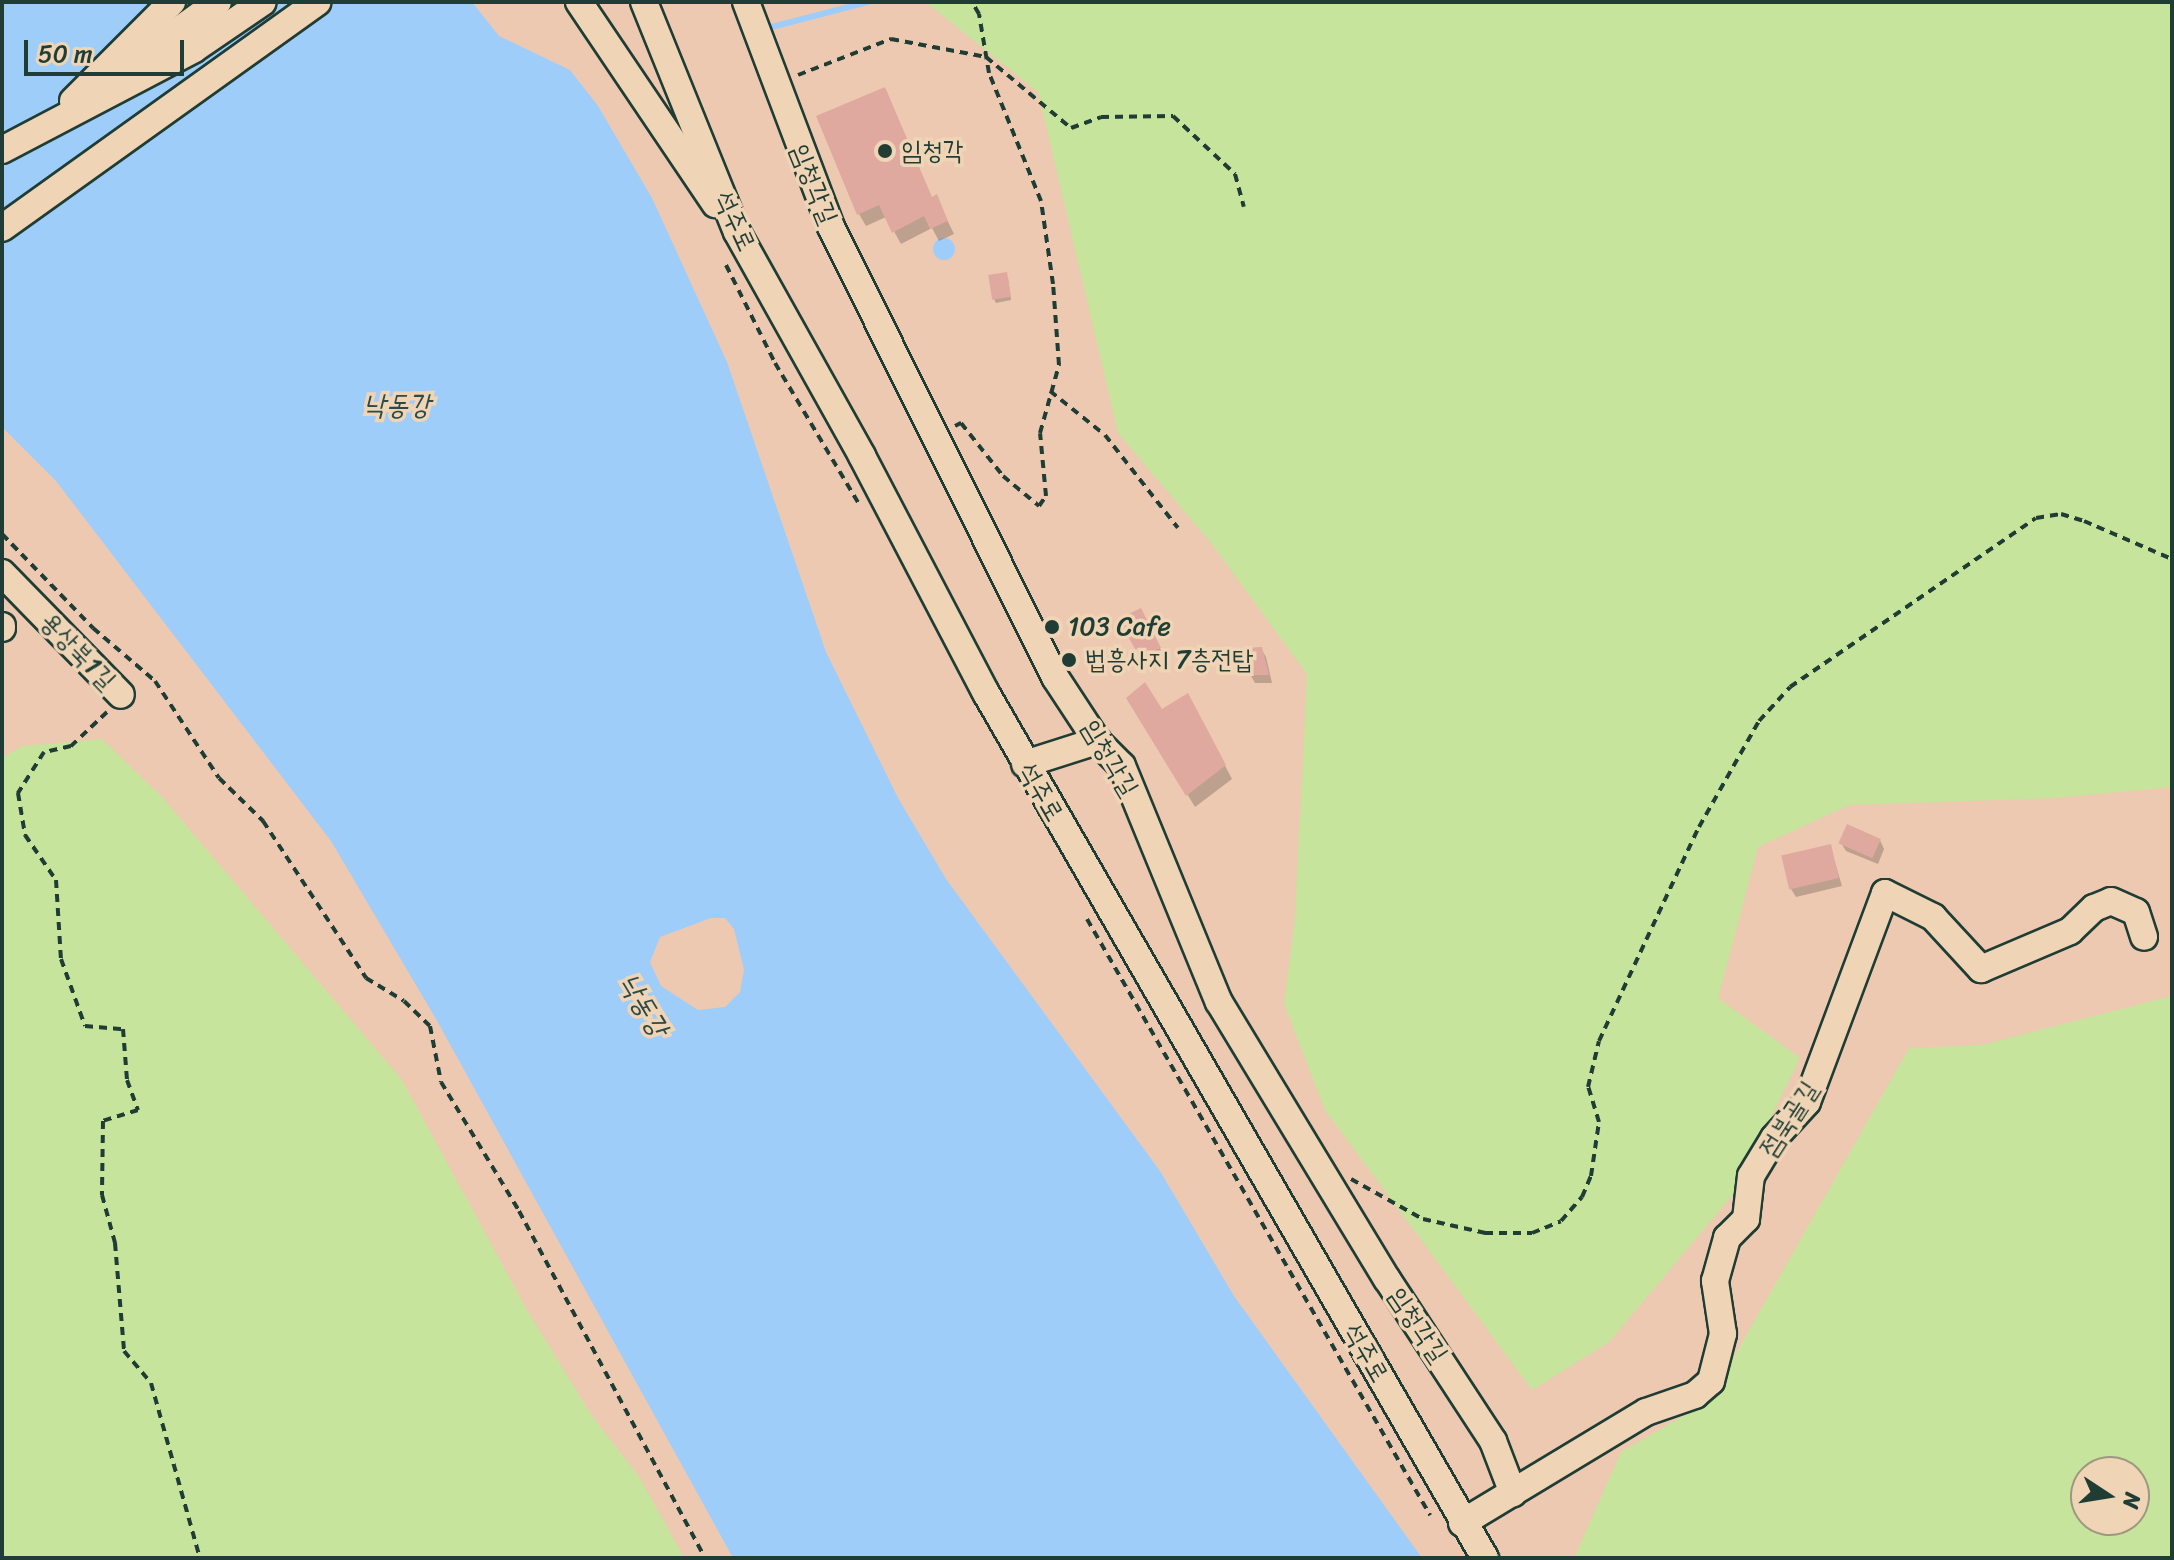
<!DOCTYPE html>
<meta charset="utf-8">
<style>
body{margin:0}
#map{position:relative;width:2174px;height:1560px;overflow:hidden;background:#edc9b1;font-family:Sriracha,"Poor Story",sans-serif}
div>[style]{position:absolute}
.green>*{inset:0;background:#c6e49b}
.water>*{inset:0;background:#9fcdfa}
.round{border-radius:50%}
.shadow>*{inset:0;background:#0003;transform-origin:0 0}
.stream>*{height:6px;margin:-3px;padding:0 3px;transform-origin:3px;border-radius:3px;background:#9fcdfa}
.building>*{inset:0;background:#e0a9a0;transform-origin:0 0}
.path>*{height:4px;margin-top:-2px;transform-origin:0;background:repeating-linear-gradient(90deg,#1f3d34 0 8px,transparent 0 14px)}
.roads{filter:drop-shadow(2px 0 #1f3d34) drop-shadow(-2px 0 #1f3d34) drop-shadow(0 2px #1f3d34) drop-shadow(0 -2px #1f3d34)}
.minor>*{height:26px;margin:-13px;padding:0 13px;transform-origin:13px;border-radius:13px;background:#efd4b6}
.dots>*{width:22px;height:22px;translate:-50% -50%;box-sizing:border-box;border:4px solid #efd4b6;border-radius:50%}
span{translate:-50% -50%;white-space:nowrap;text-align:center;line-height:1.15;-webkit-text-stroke:7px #efd4b6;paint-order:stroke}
.poi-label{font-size:26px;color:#1f3d34}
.left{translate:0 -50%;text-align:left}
.street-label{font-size:26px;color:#1f3d34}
.water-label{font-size:28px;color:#2c4b48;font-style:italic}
.frame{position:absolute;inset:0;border:4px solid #1f3d34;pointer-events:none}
.north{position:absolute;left:2070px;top:1456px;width:80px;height:80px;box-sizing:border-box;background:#efd4b6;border:2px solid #9c9882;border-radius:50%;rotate:102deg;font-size:22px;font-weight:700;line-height:32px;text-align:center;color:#1f3d34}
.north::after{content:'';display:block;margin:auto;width:28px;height:36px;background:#1f3d34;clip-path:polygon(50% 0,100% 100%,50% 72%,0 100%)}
.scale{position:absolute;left:24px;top:40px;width:160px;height:36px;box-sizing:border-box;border:4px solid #1f3d34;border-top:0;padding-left:10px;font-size:24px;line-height:28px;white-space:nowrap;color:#1f3d34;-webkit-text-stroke:6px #efd4b6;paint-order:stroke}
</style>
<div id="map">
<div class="green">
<i style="clip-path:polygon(926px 2px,2172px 2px,2172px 787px,2055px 798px,1849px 805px,1758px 847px,1718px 998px,1800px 1058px,1735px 1192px,1609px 1342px,1532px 1390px,1325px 1110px,1284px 1004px,1295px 917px,1307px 674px,1211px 543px,1118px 433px,1038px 92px)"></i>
<i style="clip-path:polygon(102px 739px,162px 797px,402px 1080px,527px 1310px,592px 1416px,640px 1478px,684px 1558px,2px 1558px,2px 758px,22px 746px)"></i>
<i style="clip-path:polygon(evenodd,2172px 996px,2172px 1558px,1574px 1558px,1621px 1452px,1709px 1401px,1909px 1048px,1982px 1045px,2172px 996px,2086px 1472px,2134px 1472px,2134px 1520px,2086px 1520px,2086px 1472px)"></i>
</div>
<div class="water">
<i style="clip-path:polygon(evenodd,2px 2px,472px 2px,499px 36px,570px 70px,598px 106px,652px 198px,727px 362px,826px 652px,898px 798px,946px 879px,1160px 1171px,1234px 1296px,1422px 1558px,733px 1558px,436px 1019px,331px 841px,56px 481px,2px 427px,2px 2px,711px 918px,725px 918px,734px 929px,744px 970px,740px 992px,725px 1007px,698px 1010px,661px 986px,650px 962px,660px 937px,711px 918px)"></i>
<i class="round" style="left:933px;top:238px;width:22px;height:22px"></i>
</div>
<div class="shadow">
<i style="clip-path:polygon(884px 89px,932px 199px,936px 197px,954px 234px,939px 241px,932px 228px,901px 244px,886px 217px,866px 226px,859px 214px)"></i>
<i style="clip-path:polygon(1008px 278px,1011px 300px,996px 303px,994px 299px)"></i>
<i style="left:1140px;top:611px;width:51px;height:21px;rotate:62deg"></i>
<i style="clip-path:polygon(1261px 649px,1266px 657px,1272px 683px,1255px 683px,1250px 674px)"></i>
<i style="clip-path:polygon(1129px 698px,1161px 712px,1195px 708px,1232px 779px,1195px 807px)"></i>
<i style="clip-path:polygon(1880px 840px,1884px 849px,1878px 864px,1846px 851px,1841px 843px)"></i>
<i style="clip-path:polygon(1830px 846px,1842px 886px,1796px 897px,1791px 889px)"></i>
</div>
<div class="stream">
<i style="left:764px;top:29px;width:107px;rotate:-14.6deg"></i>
</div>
<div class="building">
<i style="clip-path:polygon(885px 87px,932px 197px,937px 194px,948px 221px,930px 229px,924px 216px,892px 233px,879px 205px,857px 215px,816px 116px)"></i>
<i style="left:1007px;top:272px;width:25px;height:19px;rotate:81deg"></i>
<i style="clip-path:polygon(1141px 608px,1161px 648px,1139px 656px,1118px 619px)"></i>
<i style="clip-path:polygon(1262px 647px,1269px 675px,1248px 675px,1244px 648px)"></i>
<i style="clip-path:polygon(1145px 682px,1162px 709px,1188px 693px,1226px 765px,1186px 796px,1126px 698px)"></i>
<i style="left:1847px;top:824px;width:37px;height:21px;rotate:24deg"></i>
<i style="left:1831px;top:844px;width:35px;height:51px;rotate:77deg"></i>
</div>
<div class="path">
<i style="left:798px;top:75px;width:100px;rotate:-21.2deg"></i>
<i style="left:891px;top:39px;width:97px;rotate:10.7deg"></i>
<i style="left:986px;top:57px;width:111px;rotate:39.9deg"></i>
<i style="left:1071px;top:128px;width:32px;rotate:-20deg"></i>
<i style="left:1101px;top:117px;width:72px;rotate:-0.8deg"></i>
<i style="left:1173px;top:116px;width:85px;rotate:43.1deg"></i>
<i style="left:1235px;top:174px;width:34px;rotate:75deg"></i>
<i style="left:726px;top:265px;width:110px;rotate:63.4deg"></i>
<i style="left:775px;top:363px;width:162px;rotate:59.2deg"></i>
<i style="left:1050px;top:391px;width:70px;rotate:38.7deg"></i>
<i style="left:1105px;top:435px;width:118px;rotate:51.9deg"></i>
<i style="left:955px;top:426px;width:7px;rotate:-27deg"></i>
<i style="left:961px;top:423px;width:68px;rotate:51.6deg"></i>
<i style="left:1003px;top:476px;width:47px;rotate:39.8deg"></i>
<i style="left:1039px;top:506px;width:12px;rotate:-55deg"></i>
<i style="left:1046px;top:496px;width:63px;rotate:-95.4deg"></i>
<i style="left:1040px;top:433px;width:71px;rotate:-74.4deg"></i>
<i style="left:1059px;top:365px;width:81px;rotate:-94.2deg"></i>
<i style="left:1053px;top:284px;width:84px;rotate:-98.2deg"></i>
<i style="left:1041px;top:201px;width:138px;rotate:-112.1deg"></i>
<i style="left:989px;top:73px;width:60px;rotate:-99.6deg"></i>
<i style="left:979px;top:14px;width:14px;rotate:-120deg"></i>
<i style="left:2px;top:534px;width:131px;rotate:45.9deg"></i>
<i style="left:93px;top:628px;width:82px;rotate:40.5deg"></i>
<i style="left:155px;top:681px;width:116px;rotate:56.6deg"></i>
<i style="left:219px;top:778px;width:62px;rotate:44.3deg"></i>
<i style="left:263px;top:821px;width:188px;rotate:56.7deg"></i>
<i style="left:366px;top:978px;width:44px;rotate:31.2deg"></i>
<i style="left:404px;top:1001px;width:36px;rotate:44deg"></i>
<i style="left:430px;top:1026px;width:57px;rotate:78.9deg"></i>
<i style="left:441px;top:1082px;width:151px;rotate:58.8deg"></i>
<i style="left:519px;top:1211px;width:394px;rotate:61.8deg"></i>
<i style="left:107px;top:712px;width:50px;rotate:136.6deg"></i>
<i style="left:71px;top:746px;width:28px;rotate:167deg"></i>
<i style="left:44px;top:752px;width:49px;rotate:122.4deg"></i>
<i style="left:18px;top:793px;width:43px;rotate:80.5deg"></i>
<i style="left:25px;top:835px;width:55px;rotate:55.4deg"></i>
<i style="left:56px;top:880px;width:79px;rotate:86.4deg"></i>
<i style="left:61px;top:959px;width:71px;rotate:70.3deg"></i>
<i style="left:85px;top:1026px;width:38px;rotate:5deg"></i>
<i style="left:123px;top:1029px;width:51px;rotate:85.5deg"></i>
<i style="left:127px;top:1080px;width:32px;rotate:70deg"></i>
<i style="left:138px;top:1110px;width:37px;rotate:163deg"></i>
<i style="left:103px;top:1121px;width:74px;rotate:90.8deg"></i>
<i style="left:102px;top:1195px;width:50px;rotate:74.8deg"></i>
<i style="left:115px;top:1243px;width:108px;rotate:85.2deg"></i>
<i style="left:124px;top:1351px;width:42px;rotate:49.8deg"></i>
<i style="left:151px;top:1383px;width:182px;rotate:74.4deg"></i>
<i style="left:1087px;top:919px;width:688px;rotate:60.08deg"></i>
<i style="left:1351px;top:1179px;width:82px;rotate:29.1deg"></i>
<i style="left:1423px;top:1219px;width:64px;rotate:12.7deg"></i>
<i style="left:1485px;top:1233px;width:47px"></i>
<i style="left:1532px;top:1233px;width:31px;rotate:-22deg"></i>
<i style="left:1561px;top:1221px;width:32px;rotate:-49deg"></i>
<i style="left:1582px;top:1197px;width:23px;rotate:-67deg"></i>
<i style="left:1591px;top:1176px;width:55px;rotate:-81.6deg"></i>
<i style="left:1599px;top:1122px;width:37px;rotate:-107deg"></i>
<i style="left:1588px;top:1087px;width:47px;rotate:-76.6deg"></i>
<i style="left:1599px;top:1041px;width:236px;rotate:-65deg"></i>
<i style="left:1699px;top:827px;width:122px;rotate:-60.5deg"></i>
<i style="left:1759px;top:721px;width:46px;rotate:-47.6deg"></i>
<i style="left:1790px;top:687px;width:298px;rotate:-34.5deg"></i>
<i style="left:2036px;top:518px;width:25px;rotate:-9deg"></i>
<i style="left:2061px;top:514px;width:24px;rotate:17deg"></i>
<i style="left:2084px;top:521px;width:96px;rotate:23.4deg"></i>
</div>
<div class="roads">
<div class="minor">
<i style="left:579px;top:2px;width:244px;rotate:56deg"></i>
<i style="left:644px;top:2px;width:248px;rotate:68deg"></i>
<i style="left:737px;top:232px;width:257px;rotate:60.8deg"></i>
<i style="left:862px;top:456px;width:267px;rotate:62.4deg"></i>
<i style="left:986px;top:693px;width:999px;rotate:60.02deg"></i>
<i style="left:746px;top:2px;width:241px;rotate:69.3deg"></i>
<i style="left:831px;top:227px;width:503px;rotate:63.54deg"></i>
<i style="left:1055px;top:677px;width:77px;rotate:56.7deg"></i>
<i style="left:1097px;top:741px;width:35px;rotate:45deg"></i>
<i style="left:1122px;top:766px;width:255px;rotate:67.7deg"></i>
<i style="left:1219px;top:1002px;width:324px;rotate:58.8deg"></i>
<i style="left:1387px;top:1279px;width:194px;rotate:56.8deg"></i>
<i style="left:1493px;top:1441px;width:56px;rotate:69deg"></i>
<i style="left:122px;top:71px;width:118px;rotate:-35.7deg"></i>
<i style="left:73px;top:101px;width:140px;rotate:-45deg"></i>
<i style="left:2px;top:150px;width:217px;rotate:-27.7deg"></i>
<i style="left:194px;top:49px;width:83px;rotate:-34.3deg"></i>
<i style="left:2px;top:228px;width:388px;rotate:-35.6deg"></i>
<i style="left:2px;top:573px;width:170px;rotate:45.7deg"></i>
<i style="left:2px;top:626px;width:2px;rotate:90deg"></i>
<i style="left:1025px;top:764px;width:76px;rotate:-17.7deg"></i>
<i style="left:1462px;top:1523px;width:215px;rotate:-31.1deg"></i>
<i style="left:1646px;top:1412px;width:52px;rotate:-19.1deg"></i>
<i style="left:1695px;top:1395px;width:21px;rotate:-41deg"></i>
<i style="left:1711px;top:1381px;width:49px;rotate:-75.7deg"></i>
<i style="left:1723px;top:1334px;width:54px;rotate:-98.6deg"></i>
<i style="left:1715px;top:1281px;width:45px;rotate:-74.4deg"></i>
<i style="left:1727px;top:1238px;width:27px;rotate:-45deg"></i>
<i style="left:1746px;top:1219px;width:43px;rotate:-83.4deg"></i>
<i style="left:1751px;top:1176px;width:44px;rotate:-58.8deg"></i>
<i style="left:1774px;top:1138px;width:49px;rotate:-47.5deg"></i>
<i style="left:1807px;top:1102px;width:223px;rotate:-69.5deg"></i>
<i style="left:1885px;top:893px;width:54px;rotate:26.6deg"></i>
<i style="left:1933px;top:917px;width:71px;rotate:47.3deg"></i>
<i style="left:1981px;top:969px;width:97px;rotate:-23.1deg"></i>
<i style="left:2070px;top:931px;width:33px;rotate:-44deg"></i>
<i style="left:2094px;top:908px;width:18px;rotate:-22deg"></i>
<i style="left:2111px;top:901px;width:27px;rotate:24deg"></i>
<i style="left:2136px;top:912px;width:26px;rotate:72deg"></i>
</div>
</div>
<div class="dots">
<i style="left:885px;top:151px;background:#1f3d34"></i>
<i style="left:1052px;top:627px;background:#1f3d34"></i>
<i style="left:1069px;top:660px;background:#1f3d34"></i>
</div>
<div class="poi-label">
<span class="left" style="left:901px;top:151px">임청각</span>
<span class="left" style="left:1068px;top:627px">103 Cafe</span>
<span class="left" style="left:1085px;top:660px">법흥사지 7층전탑</span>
</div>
<div class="street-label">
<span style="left:814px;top:184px;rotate:68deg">임청각길</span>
<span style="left:735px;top:221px;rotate:65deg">석주로</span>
<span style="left:78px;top:651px;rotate:46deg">용상북1길</span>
<span style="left:1110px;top:758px;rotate:59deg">임청각길</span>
<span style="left:1041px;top:792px;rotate:60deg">석주로</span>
<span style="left:1789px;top:1119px;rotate:-57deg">점북골길</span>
<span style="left:1418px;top:1325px;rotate:56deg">임청각길</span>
<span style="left:1366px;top:1353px;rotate:60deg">석주로</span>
</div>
<div class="water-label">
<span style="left:397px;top:405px">낙동강</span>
<span style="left:644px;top:1005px;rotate:59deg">낙동강</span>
</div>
<div class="frame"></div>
<div class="north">N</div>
<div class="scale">50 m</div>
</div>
